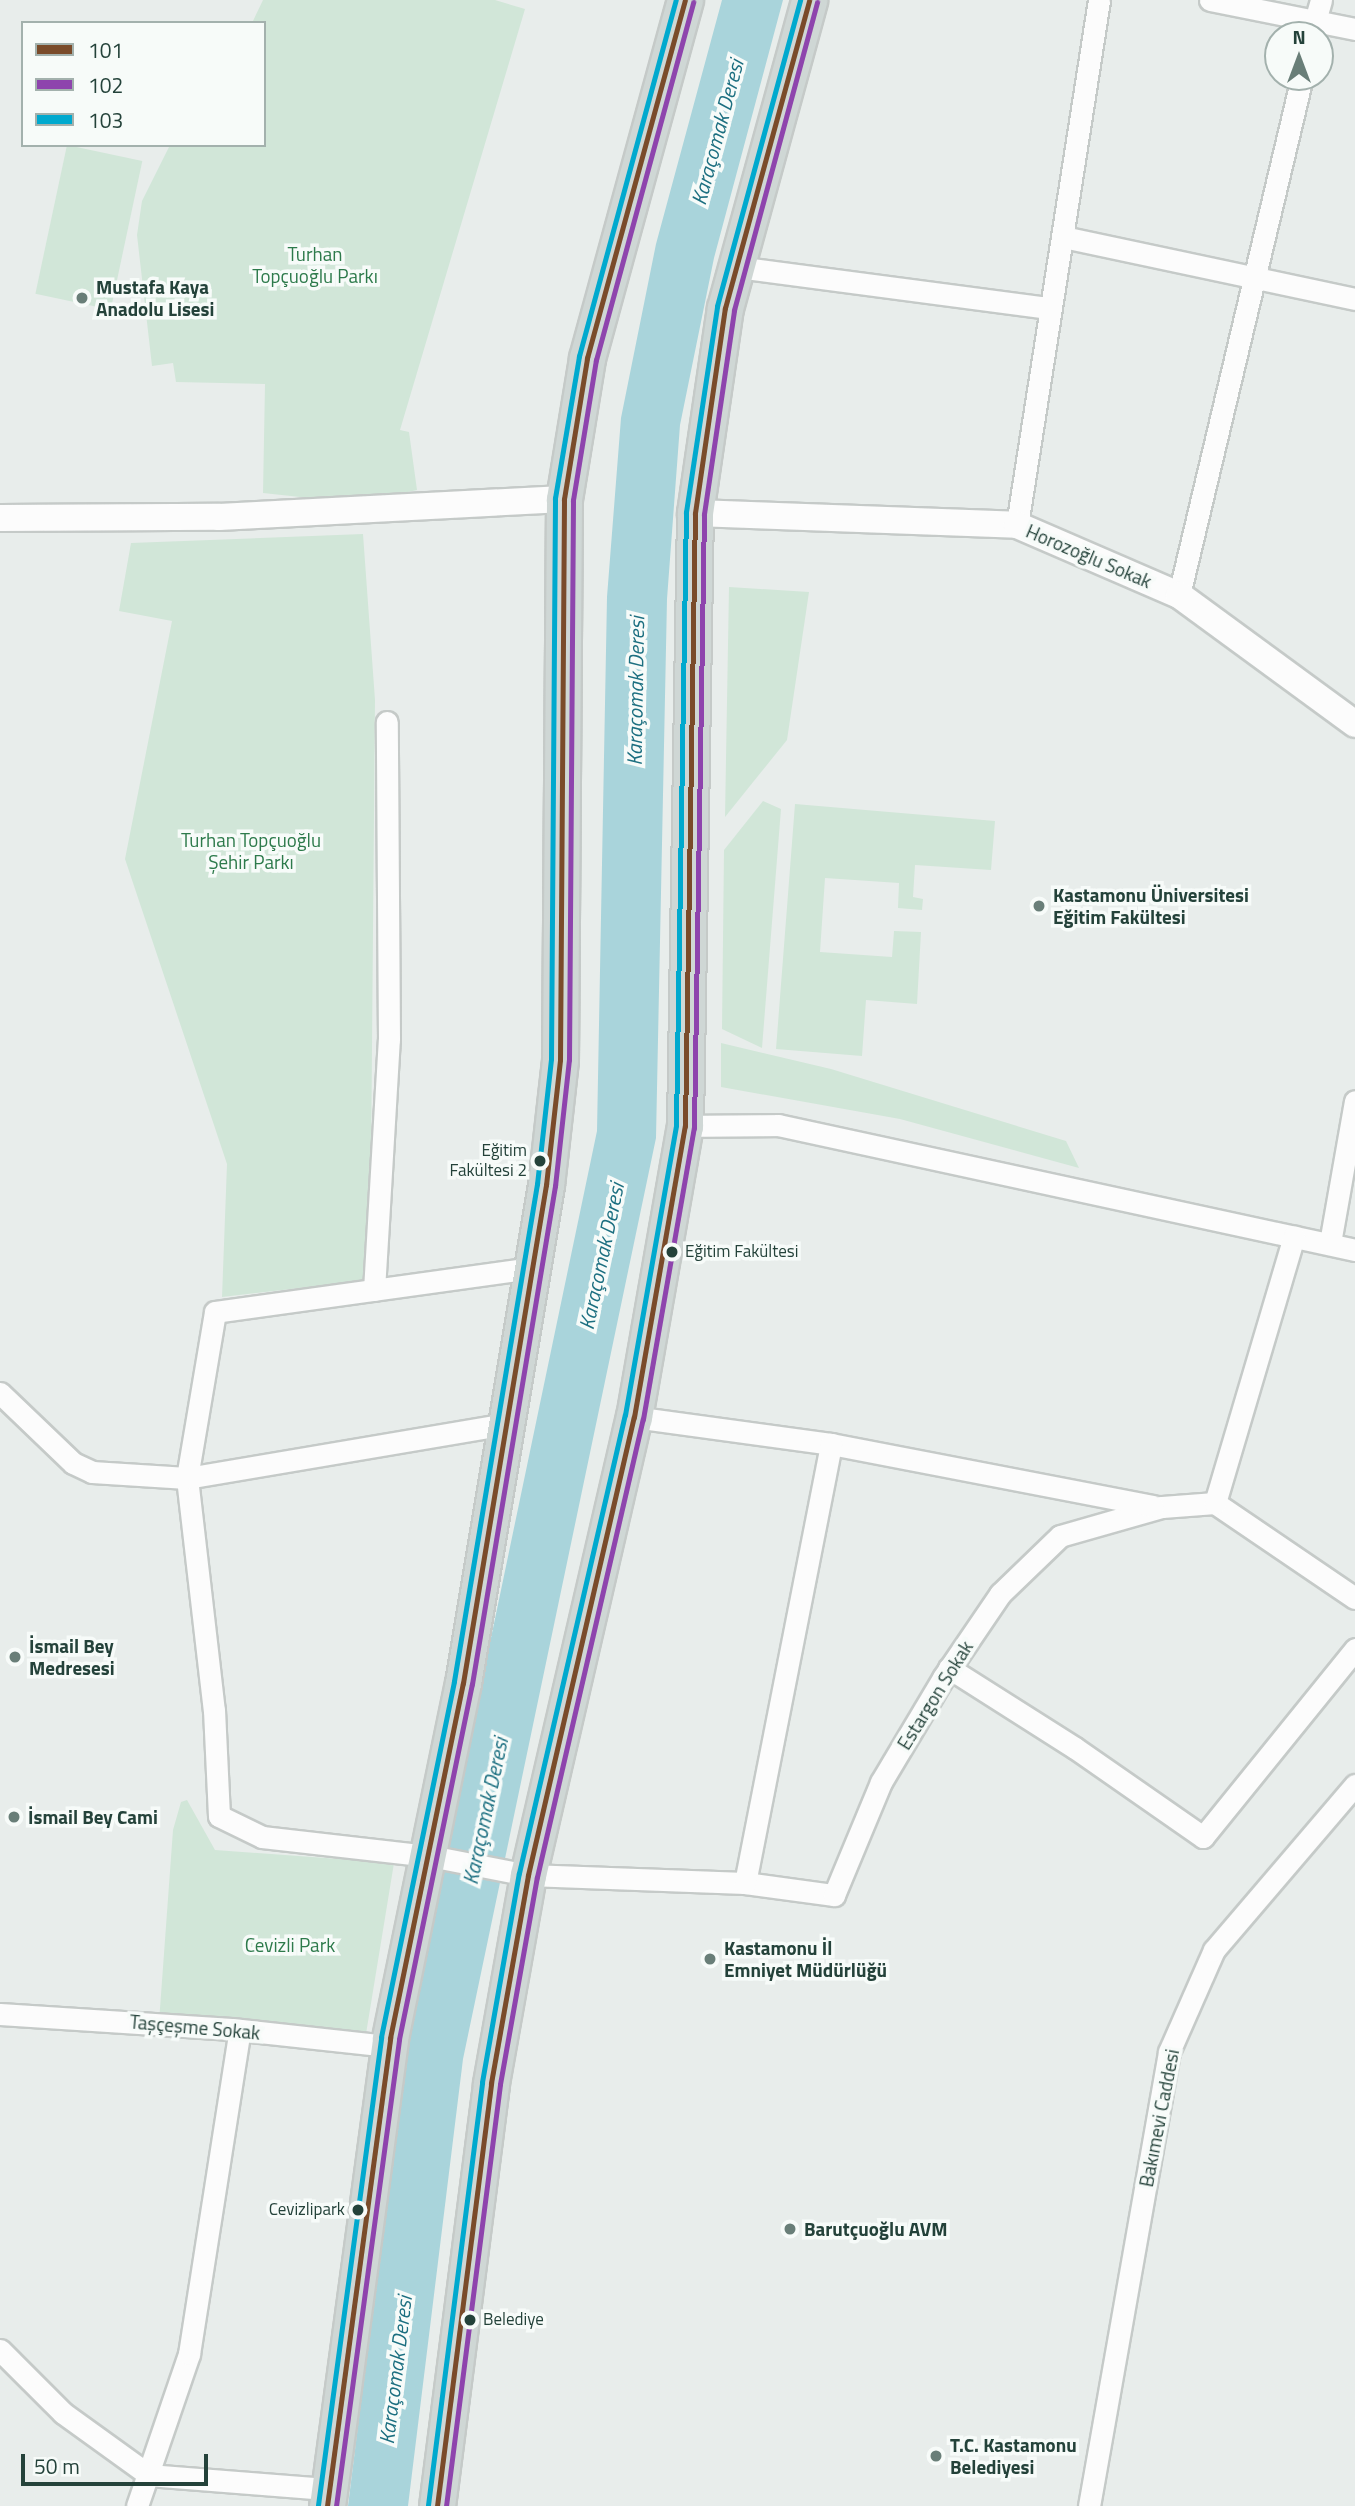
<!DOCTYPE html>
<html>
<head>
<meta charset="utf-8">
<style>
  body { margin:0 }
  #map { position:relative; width:1355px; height:2506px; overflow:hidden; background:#e8edeb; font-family:"Titillium Web",sans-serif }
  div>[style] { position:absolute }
  .green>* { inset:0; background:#d1e6d8; transform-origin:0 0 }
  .water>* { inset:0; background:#a9d4db }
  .roads { filter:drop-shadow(2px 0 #c5cac8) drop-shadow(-2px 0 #c5cac8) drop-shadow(0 2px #c5cac8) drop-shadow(0 -2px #c5cac8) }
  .minor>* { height:21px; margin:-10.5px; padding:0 10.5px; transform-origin:10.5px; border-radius:10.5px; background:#fcfcfc }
  .tertiary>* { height:26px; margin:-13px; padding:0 13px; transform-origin:13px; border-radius:13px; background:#fcfcfc }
  .primary>* { height:35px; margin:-17.5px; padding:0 17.5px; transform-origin:17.5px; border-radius:17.5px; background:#cfd7d5 }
  .bus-1>* { height:5px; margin:-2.5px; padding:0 2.5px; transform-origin:2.5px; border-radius:2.5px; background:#7a4b2a }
  .bus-2>* { height:5px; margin:-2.5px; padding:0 2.5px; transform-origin:2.5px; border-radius:2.5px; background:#8e44ad }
  .bus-3>* { height:5px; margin:-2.5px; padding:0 2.5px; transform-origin:2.5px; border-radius:2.5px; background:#00a9ce }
  .dots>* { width:19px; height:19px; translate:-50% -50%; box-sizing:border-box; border:4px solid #f7fbf9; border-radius:50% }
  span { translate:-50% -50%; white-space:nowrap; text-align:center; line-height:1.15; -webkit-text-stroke:7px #f7fbf9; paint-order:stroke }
  .bus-label { font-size:17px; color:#24423a }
  .right { translate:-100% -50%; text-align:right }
  .left { translate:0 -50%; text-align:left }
  .park-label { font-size:19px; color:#2d7a4b }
  .poi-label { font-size:19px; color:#24423a; font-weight:700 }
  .street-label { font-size:19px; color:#24423a }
  .water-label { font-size:21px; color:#1c6f80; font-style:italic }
  .legend { position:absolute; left:21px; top:21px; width:245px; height:126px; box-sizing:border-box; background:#f7fbf9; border:2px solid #a3b1ad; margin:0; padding:9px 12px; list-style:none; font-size:21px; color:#24423a }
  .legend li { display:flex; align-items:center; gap:14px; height:35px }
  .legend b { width:35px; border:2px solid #a3b1ad }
  .north { position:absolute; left:1264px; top:21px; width:70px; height:70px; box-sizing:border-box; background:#f7fbf9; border:2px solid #a3b1ad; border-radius:50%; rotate:0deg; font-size:19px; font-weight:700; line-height:28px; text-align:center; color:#24423a }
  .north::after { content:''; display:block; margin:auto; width:24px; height:32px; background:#697e78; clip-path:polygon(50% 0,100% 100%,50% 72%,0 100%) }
  .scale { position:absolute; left:21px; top:2454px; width:187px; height:32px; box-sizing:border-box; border:4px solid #24423a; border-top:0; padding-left:9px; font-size:21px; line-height:24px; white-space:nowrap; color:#24423a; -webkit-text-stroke:5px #f7fbf9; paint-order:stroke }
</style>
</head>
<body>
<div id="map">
  <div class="green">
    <i style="clip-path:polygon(263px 0,495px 0,525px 9px,400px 430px,409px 432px,417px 490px,356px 503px,263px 493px,265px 384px,176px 382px,173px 363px,152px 366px,137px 235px,142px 201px,170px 145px,264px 145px,264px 23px,252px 23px)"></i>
    <i style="left:67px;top:145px;width:77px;height:152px;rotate:12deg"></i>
    <i style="clip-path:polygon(363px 534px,375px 700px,370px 1280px,222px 1297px,227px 1164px,125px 859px,172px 621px,119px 611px,131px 543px)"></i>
    <i style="clip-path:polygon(729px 587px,809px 592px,787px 740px,725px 817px)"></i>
    <i style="clip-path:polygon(763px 801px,781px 809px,762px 1048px,722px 1029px,724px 850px)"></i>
    <i style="clip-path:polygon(795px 804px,995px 821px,991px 870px,915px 865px,913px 897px,923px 899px,922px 910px,898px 908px,899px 883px,825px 878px,820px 952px,892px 957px,894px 931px,921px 932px,917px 1004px,866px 1000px,862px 1056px,776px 1049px)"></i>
    <i style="clip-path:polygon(721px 1043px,831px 1069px,1066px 1141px,1079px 1168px,900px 1119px,721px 1087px)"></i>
    <i style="clip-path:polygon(187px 1800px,215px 1850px,394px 1863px,365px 2040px,159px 2022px,173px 1830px,181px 1802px)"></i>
  </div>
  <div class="water">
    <i style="clip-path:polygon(722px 0,783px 0,714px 258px,680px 425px,667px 599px,656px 1138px,463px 2059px,408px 2506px,348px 2506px,405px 2049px,597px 1131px,607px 597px,621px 418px,656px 244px)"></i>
  </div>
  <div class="roads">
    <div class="minor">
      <i style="left:1210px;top:0;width:148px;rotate:11.3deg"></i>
      <i style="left:1311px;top:35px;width:36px;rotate:-74deg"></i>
      <i style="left:1063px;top:237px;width:299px;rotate:12deg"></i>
      <i style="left:737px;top:267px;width:314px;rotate:7.5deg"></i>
      <i style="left:1017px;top:525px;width:531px;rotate:-81.12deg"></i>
      <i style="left:1179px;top:595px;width:532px;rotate:-76.64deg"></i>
      <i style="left:685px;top:1126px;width:93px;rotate:-0.6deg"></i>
      <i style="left:778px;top:1125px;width:590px;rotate:12.22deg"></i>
      <i style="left:1330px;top:1243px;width:144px;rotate:-80deg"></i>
      <i style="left:531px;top:1268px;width:319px;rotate:172.1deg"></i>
      <i style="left:215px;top:1312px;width:168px;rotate:99.6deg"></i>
      <i style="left:187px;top:1478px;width:234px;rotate:83.4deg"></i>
      <i style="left:214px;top:1710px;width:106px;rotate:87.3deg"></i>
      <i style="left:219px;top:1816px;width:48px;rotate:26deg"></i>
      <i style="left:262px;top:1837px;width:169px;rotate:6.5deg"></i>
      <i style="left:430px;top:1856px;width:100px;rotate:11deg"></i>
      <i style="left:528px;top:1875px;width:217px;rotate:2.1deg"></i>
      <i style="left:745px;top:1883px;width:90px;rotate:7.7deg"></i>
      <i style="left:834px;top:1895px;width:122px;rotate:-67.4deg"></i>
      <i style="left:881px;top:1782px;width:121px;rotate:-59.2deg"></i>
      <i style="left:943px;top:1678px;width:102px;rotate:-55.8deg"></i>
      <i style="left:1000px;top:1594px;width:83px;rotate:-44deg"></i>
      <i style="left:1060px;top:1536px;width:106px;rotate:-15.9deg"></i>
      <i style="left:1162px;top:1507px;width:53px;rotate:-4.3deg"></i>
      <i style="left:1215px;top:1503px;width:169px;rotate:34.2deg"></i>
      <i style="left:374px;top:1290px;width:251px;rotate:-86.6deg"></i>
      <i style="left:389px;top:1039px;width:317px;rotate:-90.4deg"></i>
      <i style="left:0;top:1393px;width:101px;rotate:43.8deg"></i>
      <i style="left:73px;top:1463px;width:21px;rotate:25deg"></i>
      <i style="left:92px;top:1472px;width:95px;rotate:3.6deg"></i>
      <i style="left:187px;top:1478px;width:325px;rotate:-9.6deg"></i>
      <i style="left:634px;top:1417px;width:199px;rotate:7.8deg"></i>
      <i style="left:831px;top:1444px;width:328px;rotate:10.9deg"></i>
      <i style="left:1215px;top:1503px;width:278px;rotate:-73.5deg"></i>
      <i style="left:949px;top:1668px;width:149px;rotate:32.4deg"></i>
      <i style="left:1075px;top:1748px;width:156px;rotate:34.8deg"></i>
      <i style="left:1203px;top:1837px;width:242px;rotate:-51deg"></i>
      <i style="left:745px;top:1883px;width:447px;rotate:-78.9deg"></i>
      <i style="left:0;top:2014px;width:232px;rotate:3.7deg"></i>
      <i style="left:232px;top:2029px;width:158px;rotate:6.2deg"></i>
      <i style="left:0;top:2350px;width:89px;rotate:45deg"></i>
      <i style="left:63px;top:2413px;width:106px;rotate:35.8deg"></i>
      <i style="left:149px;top:2475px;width:180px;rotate:4.5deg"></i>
      <i style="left:137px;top:2506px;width:161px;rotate:-71.1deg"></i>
      <i style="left:189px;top:2354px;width:328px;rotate:-81.1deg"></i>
      <i style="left:1089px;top:2506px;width:461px;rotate:-80deg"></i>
      <i style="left:1169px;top:2052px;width:111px;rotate:-66.2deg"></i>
      <i style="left:1214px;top:1950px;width:217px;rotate:-49.5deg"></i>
    </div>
    <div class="tertiary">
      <i style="left:695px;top:513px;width:322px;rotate:2.1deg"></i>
      <i style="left:1017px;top:525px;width:176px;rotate:23.4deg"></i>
      <i style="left:1179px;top:595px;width:218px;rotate:36.2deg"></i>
      <i style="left:0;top:518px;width:219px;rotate:-0.3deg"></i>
      <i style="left:219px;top:517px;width:345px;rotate:-3deg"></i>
    </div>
    <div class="primary">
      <i style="left:327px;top:2506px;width:472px;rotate:-82.3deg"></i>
      <i style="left:390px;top:2038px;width:362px;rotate:-78.4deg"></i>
      <i style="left:463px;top:1683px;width:505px;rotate:-80.54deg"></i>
      <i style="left:546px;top:1185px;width:126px;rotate:-83.6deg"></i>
      <i style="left:560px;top:1060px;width:561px;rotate:-89.59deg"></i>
      <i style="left:564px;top:499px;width:143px;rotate:-80.7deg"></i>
      <i style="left:587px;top:358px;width:371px;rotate:-74.7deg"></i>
      <i style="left:437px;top:2506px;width:426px;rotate:-82.7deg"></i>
      <i style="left:491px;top:2083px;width:211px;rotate:-79.9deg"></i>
      <i style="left:528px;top:1875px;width:470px;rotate:-77deg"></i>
      <i style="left:634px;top:1417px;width:295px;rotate:-80.1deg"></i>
      <i style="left:685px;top:1126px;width:613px;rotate:-89.07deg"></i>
      <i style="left:695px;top:513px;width:207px;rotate:-81.7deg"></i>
      <i style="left:725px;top:308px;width:319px;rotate:-74.7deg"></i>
    </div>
  </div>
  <div class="bus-1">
    <i style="left:327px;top:2506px;width:472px;rotate:-82.3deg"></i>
    <i style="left:390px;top:2038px;width:362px;rotate:-78.4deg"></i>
    <i style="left:463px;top:1683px;width:505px;rotate:-80.54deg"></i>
    <i style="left:546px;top:1185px;width:126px;rotate:-83.6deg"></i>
    <i style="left:560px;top:1060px;width:561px;rotate:-89.59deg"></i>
    <i style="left:564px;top:499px;width:143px;rotate:-80.7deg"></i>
    <i style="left:587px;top:358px;width:371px;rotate:-74.7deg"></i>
    <i style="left:437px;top:2506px;width:426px;rotate:-82.7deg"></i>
    <i style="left:491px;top:2083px;width:211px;rotate:-79.9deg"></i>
    <i style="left:528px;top:1875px;width:470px;rotate:-77deg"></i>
    <i style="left:634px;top:1417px;width:295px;rotate:-80.1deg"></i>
    <i style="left:685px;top:1126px;width:613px;rotate:-89.07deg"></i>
    <i style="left:695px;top:513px;width:207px;rotate:-81.7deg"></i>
    <i style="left:725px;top:308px;width:319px;rotate:-74.7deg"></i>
  </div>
  <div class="bus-2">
    <i style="left:336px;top:2506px;width:471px;rotate:-82.3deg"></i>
    <i style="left:399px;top:2039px;width:362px;rotate:-78.4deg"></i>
    <i style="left:472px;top:1684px;width:505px;rotate:-80.54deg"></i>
    <i style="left:555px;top:1186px;width:127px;rotate:-83.7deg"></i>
    <i style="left:569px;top:1060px;width:560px;rotate:-89.59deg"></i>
    <i style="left:573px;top:500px;width:142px;rotate:-80.7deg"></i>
    <i style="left:596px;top:360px;width:371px;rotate:-74.8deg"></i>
    <i style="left:446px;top:2506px;width:425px;rotate:-82.7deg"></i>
    <i style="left:500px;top:2084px;width:210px;rotate:-79.9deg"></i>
    <i style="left:537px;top:1877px;width:470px;rotate:-77deg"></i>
    <i style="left:643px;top:1419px;width:295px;rotate:-80.1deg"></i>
    <i style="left:694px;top:1128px;width:614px;rotate:-89.07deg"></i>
    <i style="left:704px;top:514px;width:206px;rotate:-81.6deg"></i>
    <i style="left:734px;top:310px;width:319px;rotate:-74.9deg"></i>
  </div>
  <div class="bus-3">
    <i style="left:318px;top:2505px;width:472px;rotate:-82.3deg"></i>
    <i style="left:381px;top:2037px;width:363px;rotate:-78.4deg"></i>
    <i style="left:454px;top:1681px;width:504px;rotate:-80.52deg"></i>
    <i style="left:537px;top:1184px;width:126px;rotate:-83.6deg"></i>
    <i style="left:551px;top:1059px;width:561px;rotate:-89.59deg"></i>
    <i style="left:555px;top:498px;width:144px;rotate:-80.4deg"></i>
    <i style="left:579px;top:356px;width:369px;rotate:-74.8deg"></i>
    <i style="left:428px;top:2505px;width:426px;rotate:-82.7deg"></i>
    <i style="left:482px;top:2082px;width:212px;rotate:-80deg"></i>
    <i style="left:519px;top:1873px;width:470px;rotate:-77deg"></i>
    <i style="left:625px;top:1415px;width:294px;rotate:-80deg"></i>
    <i style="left:676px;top:1125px;width:613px;rotate:-89.07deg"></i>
    <i style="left:686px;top:512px;width:208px;rotate:-81.4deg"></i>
    <i style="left:717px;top:306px;width:317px;rotate:-74.8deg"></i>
  </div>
  <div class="dots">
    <i style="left:82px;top:298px;background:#697e78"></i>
    <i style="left:1039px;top:906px;background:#697e78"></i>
    <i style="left:540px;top:1161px;background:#24423a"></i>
    <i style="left:672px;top:1252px;background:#24423a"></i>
    <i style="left:15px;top:1657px;background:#697e78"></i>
    <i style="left:14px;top:1817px;background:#697e78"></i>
    <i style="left:710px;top:1959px;background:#697e78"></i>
    <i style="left:358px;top:2210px;background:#24423a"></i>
    <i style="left:790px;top:2229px;background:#697e78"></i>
    <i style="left:470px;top:2320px;background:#24423a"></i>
    <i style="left:936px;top:2456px;background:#697e78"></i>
  </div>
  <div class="bus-label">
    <span class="right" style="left:527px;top:1161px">Eğitim<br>Fakültesi 2</span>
    <span class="left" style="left:685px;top:1252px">Eğitim Fakültesi</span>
    <span class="right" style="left:345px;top:2210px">Cevizlipark</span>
    <span class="left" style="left:483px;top:2320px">Belediye</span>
  </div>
  <div class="park-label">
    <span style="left:315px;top:265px">Turhan<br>Topçuoğlu Parkı</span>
    <span style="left:251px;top:851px">Turhan Topçuoğlu<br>Şehir Parkı</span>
    <span style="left:290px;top:1945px">Cevizli Park</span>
  </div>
  <div class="poi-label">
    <span class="left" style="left:96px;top:298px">Mustafa Kaya<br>Anadolu Lisesi</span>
    <span class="left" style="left:1053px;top:906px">Kastamonu Üniversitesi<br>Eğitim Fakültesi</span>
    <span class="left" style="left:29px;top:1657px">İsmail Bey<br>Medresesi</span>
    <span class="left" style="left:28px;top:1817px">İsmail Bey Cami</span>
    <span class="left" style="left:724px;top:1959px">Kastamonu İl<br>Emniyet Müdürlüğü</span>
    <span class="left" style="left:804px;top:2229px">Barutçuoğlu AVM</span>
    <span class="left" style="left:950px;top:2456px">T.C. Kastamonu<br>Belediyesi</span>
  </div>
  <div class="street-label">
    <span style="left:1089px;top:556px;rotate:23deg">Horozoğlu Sokak</span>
    <span style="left:935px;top:1695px;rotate:-58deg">Estargon Sokak</span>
    <span style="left:195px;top:2027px;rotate:5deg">Taşçeşme Sokak</span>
    <span style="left:1159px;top:2118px;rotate:-79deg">Bakımevi Caddesi</span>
  </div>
  <div class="water-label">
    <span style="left:717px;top:132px;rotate:-75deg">Karaçomak Deresi</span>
    <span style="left:635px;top:691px;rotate:-89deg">Karaçomak Deresi</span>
    <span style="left:601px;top:1256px;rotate:-78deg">Karaçomak Deresi</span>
    <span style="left:485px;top:1811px;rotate:-78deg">Karaçomak Deresi</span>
    <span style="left:395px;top:2370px;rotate:-83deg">Karaçomak Deresi</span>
  </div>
  <ul class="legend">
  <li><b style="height:9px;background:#7a4b2a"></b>101</li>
  <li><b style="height:9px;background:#8e44ad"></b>102</li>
  <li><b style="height:9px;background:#00a9ce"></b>103</li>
  </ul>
  <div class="north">N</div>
  <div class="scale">50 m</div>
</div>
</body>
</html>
